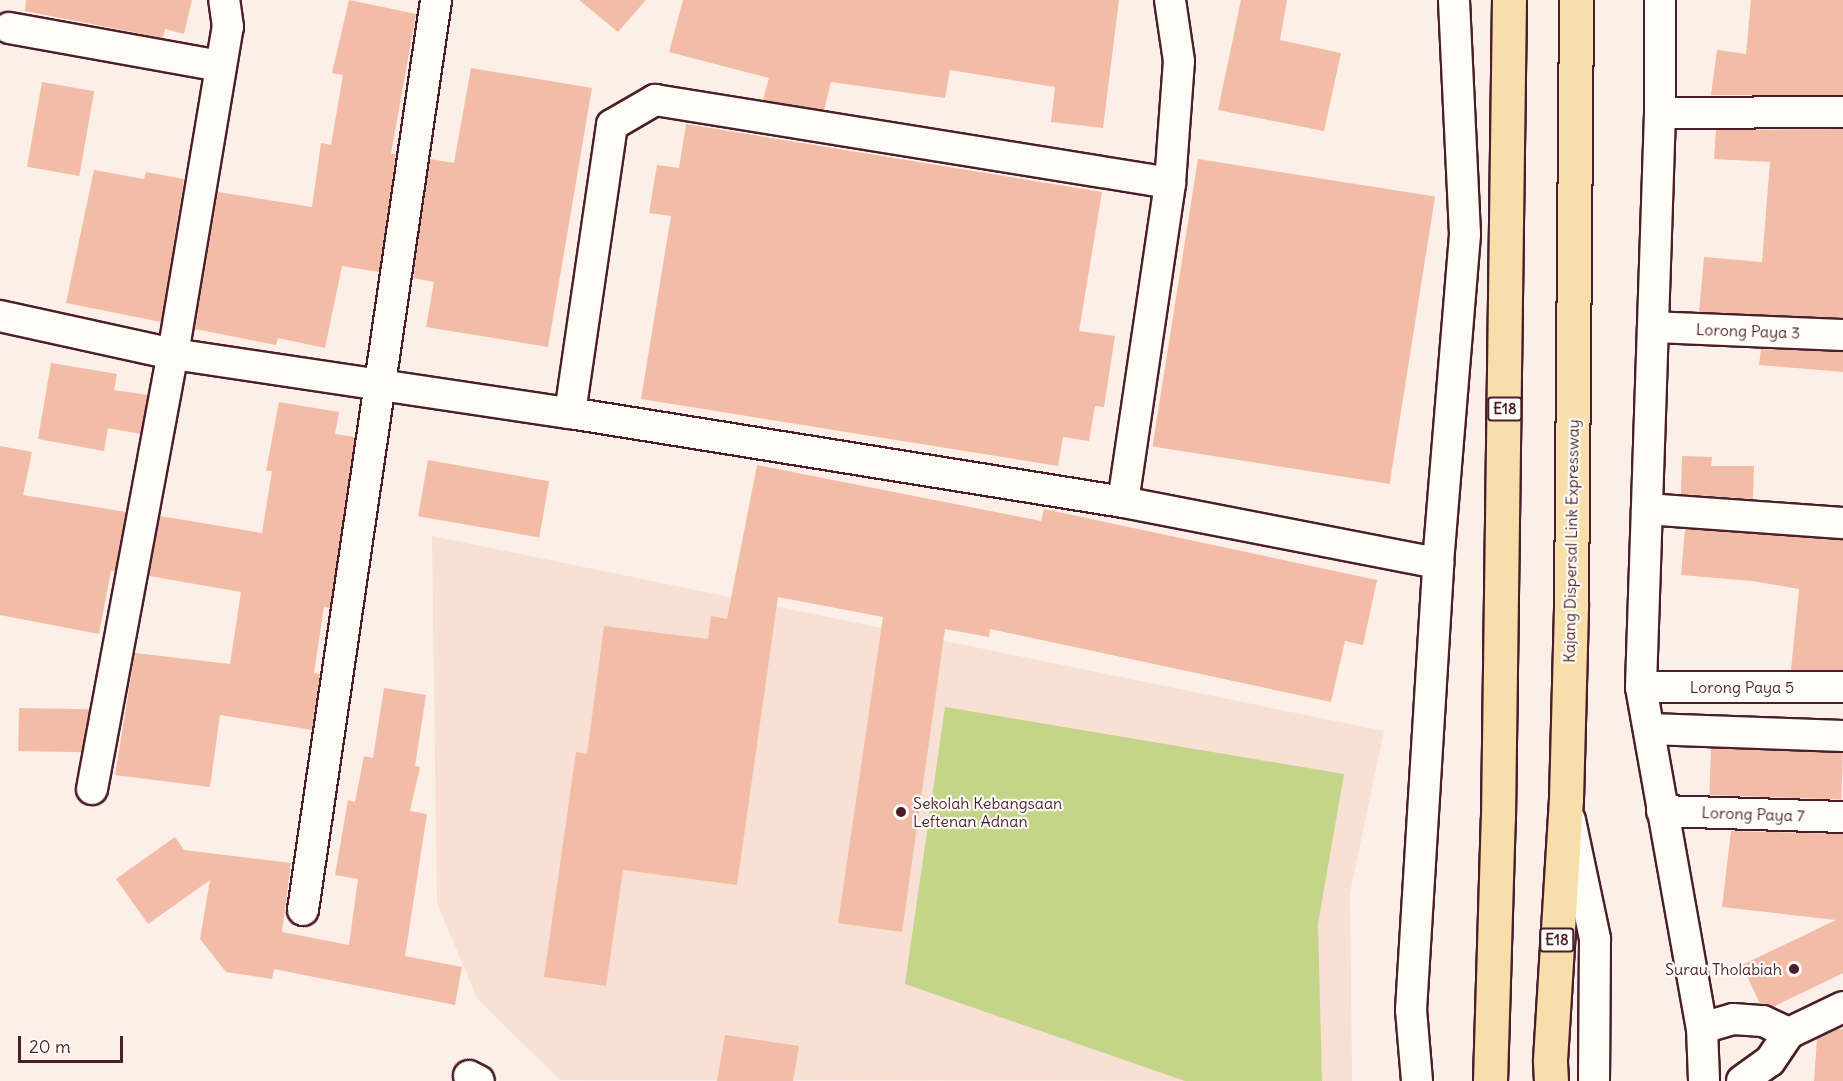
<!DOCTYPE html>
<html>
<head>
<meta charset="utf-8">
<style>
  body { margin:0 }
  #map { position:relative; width:1843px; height:1081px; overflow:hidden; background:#fbefe7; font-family:Delius,sans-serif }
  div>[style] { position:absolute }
  .built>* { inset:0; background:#f8e0d4 }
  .green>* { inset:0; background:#c4d489 }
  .building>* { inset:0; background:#f2bca6; transform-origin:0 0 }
  .roads { filter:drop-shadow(2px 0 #4a1f2b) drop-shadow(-2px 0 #4a1f2b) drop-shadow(0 2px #4a1f2b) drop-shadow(0 -2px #4a1f2b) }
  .street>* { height:30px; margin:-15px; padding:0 15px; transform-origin:15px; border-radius:15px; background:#fdfcf7 }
  .highway>* { height:33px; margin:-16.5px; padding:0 16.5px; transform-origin:16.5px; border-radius:16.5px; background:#f8deab }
  .dots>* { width:16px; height:16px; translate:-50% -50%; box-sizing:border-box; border:3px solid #fdfcf7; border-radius:50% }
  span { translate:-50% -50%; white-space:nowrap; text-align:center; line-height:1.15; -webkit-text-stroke:4.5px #fdfcf7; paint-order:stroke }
  .shield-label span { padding:2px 4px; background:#fdfcf7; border:2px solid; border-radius:4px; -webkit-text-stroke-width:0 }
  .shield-label { font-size:15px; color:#4a1f2b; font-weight:700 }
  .street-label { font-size:16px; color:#4a1f2b }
  .poi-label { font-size:16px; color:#4a1f2b }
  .left { translate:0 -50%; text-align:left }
  .right { translate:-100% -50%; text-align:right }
  .scale { position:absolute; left:18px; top:1036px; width:105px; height:27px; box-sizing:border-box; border:3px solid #4a1f2b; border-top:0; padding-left:8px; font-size:18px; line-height:21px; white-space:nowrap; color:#4a1f2b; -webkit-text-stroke:4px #fdfcf7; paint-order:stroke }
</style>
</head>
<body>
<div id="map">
  <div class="built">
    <i style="clip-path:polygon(432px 536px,1384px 731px,1350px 893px,1352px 1081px,560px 1080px,477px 998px,437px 903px)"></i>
  </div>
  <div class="green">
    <i style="clip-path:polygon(945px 707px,1344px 774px,1318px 924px,1322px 1081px,1185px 1081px,905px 984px)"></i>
  </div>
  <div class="building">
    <i style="clip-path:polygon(26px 0,192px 0,184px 34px,165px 29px,163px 38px,25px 11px)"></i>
    <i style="clip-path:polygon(349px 0,416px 14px,391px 154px,396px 154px,379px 272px,342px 266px,325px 348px,278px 338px,276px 345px,195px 329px,218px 192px,312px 207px,321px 143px,331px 145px,343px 75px,332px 73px)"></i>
    <i style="clip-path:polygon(579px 0,646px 0,618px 32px)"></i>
    <i style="clip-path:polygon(683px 0,1119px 0,1103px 128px,1051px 122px,1055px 87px,950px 70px,945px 98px,831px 82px,824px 110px,763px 100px,769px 78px,669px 52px)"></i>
    <i style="clip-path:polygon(1241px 0,1287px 0,1280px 40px,1341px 53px,1324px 131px,1218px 110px)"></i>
    <i style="clip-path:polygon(1751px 0,1843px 0,1843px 95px,1711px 95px,1717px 50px,1746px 54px)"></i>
    <i style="clip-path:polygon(471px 68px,592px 88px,548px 347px,426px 327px,434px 282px,413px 278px,430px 159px,454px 163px)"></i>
    <i style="left:42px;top:82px;width:53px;height:86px;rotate:10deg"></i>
    <i style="clip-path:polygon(686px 124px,1102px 192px,1079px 331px,1115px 336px,1104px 407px,1095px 406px,1089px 441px,1063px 437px,1058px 466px,641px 399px,671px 216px,649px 213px,657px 165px,679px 168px)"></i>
    <i style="clip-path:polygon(1843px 129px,1843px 318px,1699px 312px,1704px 257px,1762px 262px,1770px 162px,1714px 159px,1716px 130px)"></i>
    <i style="left:1198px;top:159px;width:240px;height:291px;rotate:9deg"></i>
    <i style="clip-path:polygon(94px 170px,144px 179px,146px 172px,184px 179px,161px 322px,66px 303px)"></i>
    <i style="clip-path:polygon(1761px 349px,1843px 352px,1843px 372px,1759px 365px)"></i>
    <i style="clip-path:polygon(51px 363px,117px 374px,114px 390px,148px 395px,141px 434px,108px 428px,104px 451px,38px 439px)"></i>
    <i style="clip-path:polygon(279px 402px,339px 412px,335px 434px,355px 437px,330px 608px,324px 607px,314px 673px,320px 674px,312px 730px,220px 715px,210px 787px,115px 775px,135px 653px,230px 664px,241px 592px,149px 576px,160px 516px,262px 533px,272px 471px,266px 471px)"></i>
    <i style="clip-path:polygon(0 446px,32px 452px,23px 495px,126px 512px,115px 571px,111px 571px,99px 634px,0 615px)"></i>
    <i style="clip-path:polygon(1682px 456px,1712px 457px,1711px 466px,1754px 466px,1753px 499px,1681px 494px)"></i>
    <i style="left:428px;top:460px;width:123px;height:57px;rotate:10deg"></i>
    <i style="clip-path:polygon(757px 465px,1041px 521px,1044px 509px,1377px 580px,1363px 645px,1345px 641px,1331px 702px,990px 629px,989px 637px,945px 629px,902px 932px,838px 923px,883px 617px,778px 597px,737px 885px,623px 870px,606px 986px,544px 977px,576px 752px,587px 754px,604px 626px,708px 639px,711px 616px,727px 619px)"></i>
    <i style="clip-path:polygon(1685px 529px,1843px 540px,1843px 670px,1791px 670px,1799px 589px,1752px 581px,1681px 575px)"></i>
    <i style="clip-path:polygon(384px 688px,426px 695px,415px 766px,420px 767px,410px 811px,427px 814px,405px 956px,462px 967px,455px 1005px,274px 969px,272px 979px,226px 972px,200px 939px,210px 880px,148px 924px,116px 879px,175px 837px,184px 850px,291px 863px,282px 932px,349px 945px,358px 879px,335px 875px,348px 800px,355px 802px,364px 756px,373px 758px)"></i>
    <i style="left:19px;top:708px;width:70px;height:43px;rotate:1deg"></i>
    <i style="left:1711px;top:748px;width:132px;height:47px;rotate:2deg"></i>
    <i style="clip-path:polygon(1731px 831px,1843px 834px,1843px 973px,1773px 1007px,1760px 1004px,1742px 965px,1836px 920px,1722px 907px)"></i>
    <i style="clip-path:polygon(1838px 1029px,1843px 1029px,1843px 1081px,1814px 1081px,1817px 1039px)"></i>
    <i style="clip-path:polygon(725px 1035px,799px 1046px,793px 1081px,717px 1081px)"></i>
  </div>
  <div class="roads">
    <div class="street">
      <i style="left:1660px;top:0;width:113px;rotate:90deg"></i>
      <i style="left:1660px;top:113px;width:574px;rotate:91.9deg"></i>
      <i style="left:1641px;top:687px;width:346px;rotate:79.9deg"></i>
      <i style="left:1702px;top:1028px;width:53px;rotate:87.8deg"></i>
      <i style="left:9px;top:28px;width:215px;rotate:10.2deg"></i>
      <i style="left:1660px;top:113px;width:183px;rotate:-0.3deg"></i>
      <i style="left:0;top:316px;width:177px;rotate:12.4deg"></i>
      <i style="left:173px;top:354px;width:401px;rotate:8.5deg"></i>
      <i style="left:570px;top:413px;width:560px;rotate:9.14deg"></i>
      <i style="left:1123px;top:502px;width:321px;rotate:11deg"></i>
      <i style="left:1653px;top:327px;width:190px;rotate:2.4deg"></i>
      <i style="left:570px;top:413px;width:291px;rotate:-81.7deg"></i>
      <i style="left:612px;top:125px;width:50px;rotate:-30.2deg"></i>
      <i style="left:655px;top:100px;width:522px;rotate:9.16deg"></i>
      <i style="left:1123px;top:502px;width:322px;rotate:-81.6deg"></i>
      <i style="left:1170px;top:183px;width:122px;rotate:-85.8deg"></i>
      <i style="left:1179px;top:61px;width:62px;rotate:-98.4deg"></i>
      <i style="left:1647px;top:509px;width:196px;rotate:4.1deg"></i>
      <i style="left:1641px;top:687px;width:202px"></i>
      <i style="left:1650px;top:729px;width:193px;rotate:2.1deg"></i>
      <i style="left:92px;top:789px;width:442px;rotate:-79.5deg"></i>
      <i style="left:173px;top:354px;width:332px;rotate:-80.5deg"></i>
      <i style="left:228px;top:27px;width:27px;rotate:-98deg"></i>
      <i style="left:1662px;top:811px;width:181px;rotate:1.9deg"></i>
      <i style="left:1570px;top:820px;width:122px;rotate:78.1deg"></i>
      <i style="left:1595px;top:939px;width:142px;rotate:90.4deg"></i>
      <i style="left:303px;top:910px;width:920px;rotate:-81.68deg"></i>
      <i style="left:1702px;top:1028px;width:32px;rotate:-16deg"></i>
      <i style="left:1733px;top:1019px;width:30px;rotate:4deg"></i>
      <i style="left:1763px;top:1021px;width:29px;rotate:25deg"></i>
      <i style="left:1789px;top:1033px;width:60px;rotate:-25.7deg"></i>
      <i style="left:469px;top:1076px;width:11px;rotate:27deg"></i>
      <i style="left:1417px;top:1081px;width:71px;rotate:-94.8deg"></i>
      <i style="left:1411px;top:1010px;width:448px;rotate:-86.5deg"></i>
      <i style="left:1438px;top:563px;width:330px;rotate:-85.3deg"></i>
      <i style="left:1465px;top:234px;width:234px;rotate:-92.7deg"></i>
      <i style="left:1742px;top:1081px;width:34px;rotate:-36deg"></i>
      <i style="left:1770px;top:1061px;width:34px;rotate:-56deg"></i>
    </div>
    <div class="highway">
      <i style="left:1490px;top:1081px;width:263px;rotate:-88.3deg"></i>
      <i style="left:1498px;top:818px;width:818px;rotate:-89.23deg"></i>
      <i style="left:1551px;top:1081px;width:21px;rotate:-93deg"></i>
      <i style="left:1550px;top:1060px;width:261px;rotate:-86.5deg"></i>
      <i style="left:1566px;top:799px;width:196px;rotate:-88.5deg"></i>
      <i style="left:1571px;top:603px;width:603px;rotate:-89.52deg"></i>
    </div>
  </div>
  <div class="dots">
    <i style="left:901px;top:812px;background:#4a1f2b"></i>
    <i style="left:1794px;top:969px;background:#4a1f2b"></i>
  </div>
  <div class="shield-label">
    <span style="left:1505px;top:409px">E18</span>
    <span style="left:1557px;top:940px">E18</span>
  </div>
  <div class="street-label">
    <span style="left:1748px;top:331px;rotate:2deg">Lorong Paya 3</span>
    <span style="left:1571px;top:541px;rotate:-89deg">Kajang Dispersal Link Expressway</span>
    <span style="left:1742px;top:687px">Lorong Paya 5</span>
    <span style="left:1753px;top:814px;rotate:2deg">Lorong Paya 7</span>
  </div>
  <div class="poi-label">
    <span class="left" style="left:913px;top:812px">Sekolah Kebangsaan<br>Leftenan Adnan</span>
    <span class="right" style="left:1782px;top:969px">Surau Tholabiah</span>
  </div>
  <div class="scale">20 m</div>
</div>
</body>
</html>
